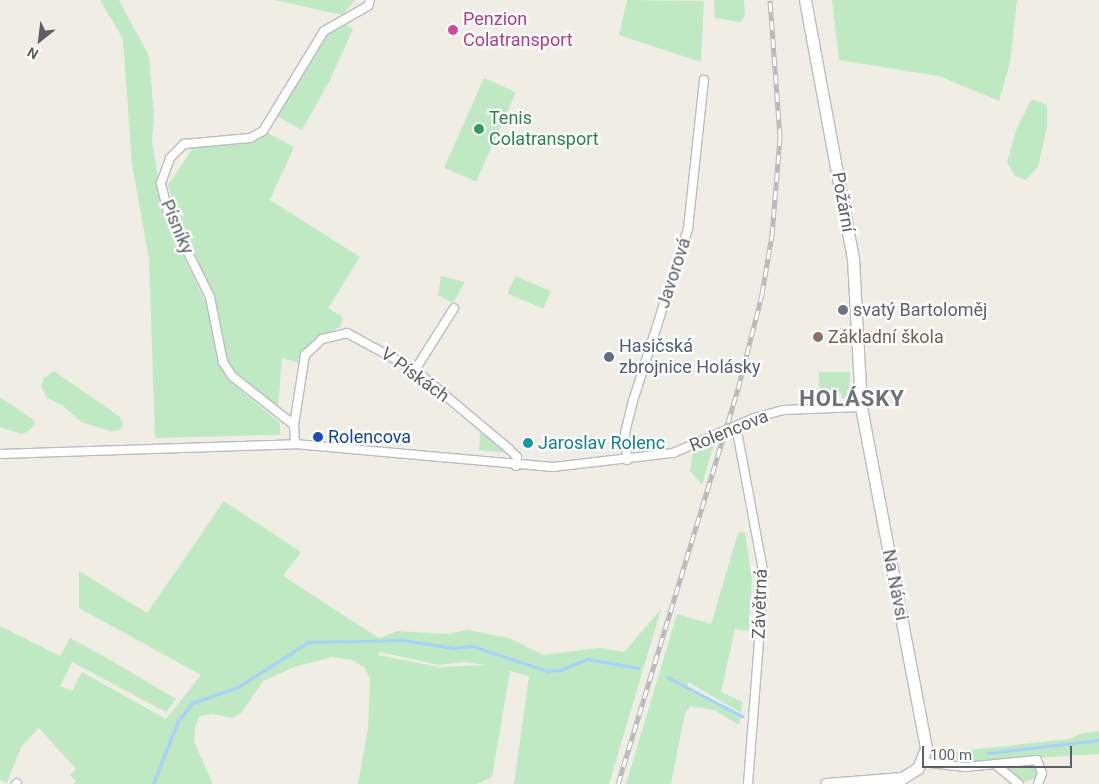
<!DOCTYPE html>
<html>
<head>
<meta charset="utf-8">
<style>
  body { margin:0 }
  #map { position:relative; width:1099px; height:784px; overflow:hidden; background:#f0eee4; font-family:Roboto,sans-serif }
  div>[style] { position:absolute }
  .green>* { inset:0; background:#bfe9c2; transform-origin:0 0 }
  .stream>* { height:3px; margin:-1.5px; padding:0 1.5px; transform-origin:1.5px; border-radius:1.5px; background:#a5d0ff }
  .roads { filter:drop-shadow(1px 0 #b9bcc1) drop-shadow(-1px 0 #b9bcc1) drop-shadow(0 1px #b9bcc1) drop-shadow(0 -1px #b9bcc1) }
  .street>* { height:8px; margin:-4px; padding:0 4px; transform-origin:4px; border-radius:4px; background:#fff }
  .secondary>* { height:11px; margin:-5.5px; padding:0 5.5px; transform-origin:5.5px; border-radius:5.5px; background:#fff }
  .rail>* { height:5px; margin-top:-2.5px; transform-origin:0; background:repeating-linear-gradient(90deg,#fff 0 9px,#b7b8b9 0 18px); box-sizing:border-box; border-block:1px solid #b7b8b9 }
  .dots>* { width:14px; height:14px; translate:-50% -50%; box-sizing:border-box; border:2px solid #fff; border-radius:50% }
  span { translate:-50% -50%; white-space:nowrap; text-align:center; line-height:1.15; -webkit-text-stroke:4.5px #fff; paint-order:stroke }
  .hotel-label { font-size:18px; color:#b23c85 }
  .left { translate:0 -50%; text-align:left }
  .leisure-label { font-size:18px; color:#27864d }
  .street-label { font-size:18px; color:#5c5f66 }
  .worship-label { font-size:18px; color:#5b616d }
  .education-label { font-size:18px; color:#785e54 }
  .service-label { font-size:18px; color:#4e5e75 }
  .transit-label { font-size:18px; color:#164399 }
  .culture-label { font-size:18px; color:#0d838f }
  .district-label { font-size:22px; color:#6d7178; font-weight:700; letter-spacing:1px }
  .north { position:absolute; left:15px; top:15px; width:50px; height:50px; -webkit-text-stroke:4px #fff; paint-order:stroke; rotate:209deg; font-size:14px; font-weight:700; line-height:20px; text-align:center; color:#5c5f66 }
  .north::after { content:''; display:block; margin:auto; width:18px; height:22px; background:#5c5f66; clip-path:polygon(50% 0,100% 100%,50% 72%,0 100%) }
  .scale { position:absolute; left:922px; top:746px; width:150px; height:22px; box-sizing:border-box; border:2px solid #5c5f66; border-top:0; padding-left:6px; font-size:15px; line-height:18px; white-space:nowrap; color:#5c5f66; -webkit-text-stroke:4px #fff; paint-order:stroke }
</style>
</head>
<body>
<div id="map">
  <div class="green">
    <i style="clip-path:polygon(100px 0,119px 0,149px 56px,154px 116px,152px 141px,164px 215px,206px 303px,216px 342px,217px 362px,228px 380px,280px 423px,280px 435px,155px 438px,149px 259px,132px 164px,123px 39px)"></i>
    <i style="clip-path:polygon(275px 0,355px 0,342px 15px)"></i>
    <i style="clip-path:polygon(627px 0,704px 1px,701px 62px,619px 35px)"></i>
    <i style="clip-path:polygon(714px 0,744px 0,745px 15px,741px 22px,715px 18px)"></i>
    <i style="clip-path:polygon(832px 0,1017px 0,1010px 63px,999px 101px,939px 76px,839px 60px)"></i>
    <i style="clip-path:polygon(343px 22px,353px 29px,330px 80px,302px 130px,277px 116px,317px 47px,330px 30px)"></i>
    <i style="left:484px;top:78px;width:35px;height:98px;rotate:24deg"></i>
    <i style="clip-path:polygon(1032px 99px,1047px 105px,1047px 127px,1038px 167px,1026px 180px,1015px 176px,1007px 163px,1016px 130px)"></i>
    <i style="clip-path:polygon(268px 133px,294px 147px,270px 200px,360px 257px,328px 308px,343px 317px,340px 327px,312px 340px,299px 363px,282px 358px,278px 409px,236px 374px,228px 362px,214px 294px,178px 222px,168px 185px,193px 148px,250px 143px)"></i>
    <i style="clip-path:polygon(441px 276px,465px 282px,453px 303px,438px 295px)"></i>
    <i style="left:515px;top:276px;width:39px;height:19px;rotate:23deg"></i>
    <i style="clip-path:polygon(54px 371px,120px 417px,123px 424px,120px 430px,110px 431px,81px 422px,62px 405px,47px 398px,41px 386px,44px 378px)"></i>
    <i style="clip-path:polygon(819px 372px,850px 372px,849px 396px,842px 399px,841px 393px,819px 393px)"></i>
    <i style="clip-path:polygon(0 397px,34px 420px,35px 424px,27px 432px,21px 434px,0 427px)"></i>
    <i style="clip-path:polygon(480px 432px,506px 451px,507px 453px,479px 450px)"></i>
    <i style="clip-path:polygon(710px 444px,714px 444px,702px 485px,690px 471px,693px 453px)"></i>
    <i style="clip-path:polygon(evenodd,224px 501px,301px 552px,283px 576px,379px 638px,398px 631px,447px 634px,467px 630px,509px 638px,543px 655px,598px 648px,624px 652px,661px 609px,609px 784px,514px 784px,529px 676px,510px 671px,492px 777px,477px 784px,358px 784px,368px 728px,370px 679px,365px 668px,352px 660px,332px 657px,294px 667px,263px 681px,241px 713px,232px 718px,213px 714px,200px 716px,195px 727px,194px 742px,213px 784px,73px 784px,76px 781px,70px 775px,76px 769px,39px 728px,21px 747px,7px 783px,0 780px,0 626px,60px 656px,70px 638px,107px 658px,176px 699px,166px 712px,72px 662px,60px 686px,72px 691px,82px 672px,166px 719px,201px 675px,79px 608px,79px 571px,147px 613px,224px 501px,379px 652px,439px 665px,463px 662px,486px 665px,439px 667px,378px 655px,379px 652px)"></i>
    <i style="clip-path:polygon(745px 532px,752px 580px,749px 631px,735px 629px,721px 692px,743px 702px,741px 713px,688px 682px,688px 690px,741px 716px,739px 725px,716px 711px,691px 706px,685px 713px,671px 784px,626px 784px,677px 614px,711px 624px,738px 533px)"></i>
    <i style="clip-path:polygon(1099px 731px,1099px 754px,960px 763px,950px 752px,1070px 739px,1079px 734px)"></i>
    <i style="clip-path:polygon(934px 752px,947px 752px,956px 763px,935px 761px)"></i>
    <i style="clip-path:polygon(1032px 766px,1037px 772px,1037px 777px,1025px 782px,1006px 768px)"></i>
  </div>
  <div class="stream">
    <i style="left:667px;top:677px;width:85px;rotate:27.5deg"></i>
    <i style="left:988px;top:753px;width:112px;rotate:-6.7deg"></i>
    <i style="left:153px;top:784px;width:68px;rotate:-68.4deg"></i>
    <i style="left:178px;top:721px;width:23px;rotate:-52deg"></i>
    <i style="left:192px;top:703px;width:49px;rotate:-19.2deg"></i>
    <i style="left:238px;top:687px;width:83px;rotate:-32.7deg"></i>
    <i style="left:308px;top:642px;width:95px;rotate:-1.2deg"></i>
    <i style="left:403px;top:640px;width:51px;rotate:9.1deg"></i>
    <i style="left:453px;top:648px;width:19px;rotate:-6deg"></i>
    <i style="left:472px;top:646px;width:79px;rotate:18.4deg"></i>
    <i style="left:547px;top:671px;width:13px;rotate:-4deg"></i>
    <i style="left:560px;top:670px;width:29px;rotate:-22deg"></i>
    <i style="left:587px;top:659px;width:52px;rotate:10deg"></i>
  </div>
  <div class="roads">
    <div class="street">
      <i style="left:415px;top:370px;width:73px;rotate:-57.8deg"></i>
      <i style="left:294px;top:425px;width:71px;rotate:-81.1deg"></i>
      <i style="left:305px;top:355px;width:23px;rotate:-43deg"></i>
      <i style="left:322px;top:339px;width:26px;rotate:-13deg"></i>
      <i style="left:347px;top:333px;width:77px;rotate:28.6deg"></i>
      <i style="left:415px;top:370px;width:123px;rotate:40deg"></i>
      <i style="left:509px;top:449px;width:11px;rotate:45deg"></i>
      <i style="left:517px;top:457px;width:9px;rotate:96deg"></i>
      <i style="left:736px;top:426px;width:153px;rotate:79.4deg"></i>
      <i style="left:764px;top:576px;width:209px;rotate:94.4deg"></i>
      <i style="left:295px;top:444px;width:19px;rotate:-93deg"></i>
      <i style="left:294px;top:425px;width:79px;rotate:-141.7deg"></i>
      <i style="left:232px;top:376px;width:17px;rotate:-123deg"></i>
      <i style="left:223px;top:362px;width:66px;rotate:-101.3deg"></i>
      <i style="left:210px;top:297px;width:95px;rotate:-116.3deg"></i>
      <i style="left:168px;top:212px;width:30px;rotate:-104deg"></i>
      <i style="left:161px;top:183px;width:27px;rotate:-70deg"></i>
      <i style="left:170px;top:158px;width:20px;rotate:-45deg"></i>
      <i style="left:184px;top:144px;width:66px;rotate:-5.2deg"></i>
      <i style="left:250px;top:138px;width:15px;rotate:-28deg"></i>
      <i style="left:263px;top:131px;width:117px;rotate:-58.6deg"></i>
      <i style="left:324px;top:31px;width:51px;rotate:-29.6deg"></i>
      <i style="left:368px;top:6px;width:6px;rotate:-72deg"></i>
      <i style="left:0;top:454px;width:295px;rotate:-1.9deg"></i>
      <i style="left:295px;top:444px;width:259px;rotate:5.1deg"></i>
      <i style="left:553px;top:467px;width:121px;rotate:-6.7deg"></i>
      <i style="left:673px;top:453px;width:88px;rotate:-23.4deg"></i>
      <i style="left:754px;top:418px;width:30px;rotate:-15deg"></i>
      <i style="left:783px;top:410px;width:78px;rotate:-2.2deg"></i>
      <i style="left:627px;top:460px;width:27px;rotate:-94deg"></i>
      <i style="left:625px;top:433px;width:33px;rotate:-76deg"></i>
      <i style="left:633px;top:401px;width:181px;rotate:-72.3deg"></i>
      <i style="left:688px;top:229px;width:150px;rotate:-83.9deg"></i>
      <i style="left:922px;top:762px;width:43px;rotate:6.6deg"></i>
      <i style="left:965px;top:767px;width:72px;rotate:-5.6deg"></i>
      <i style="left:1037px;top:760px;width:14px;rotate:69deg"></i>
      <i style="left:1042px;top:773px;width:12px;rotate:110deg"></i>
      <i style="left:995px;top:764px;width:31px;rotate:40deg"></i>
      <i style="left:16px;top:784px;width:1px;rotate:-45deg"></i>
    </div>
    <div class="secondary">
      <i style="left:805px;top:0;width:263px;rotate:79.5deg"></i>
      <i style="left:853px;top:259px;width:148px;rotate:86.9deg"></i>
      <i style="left:861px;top:407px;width:348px;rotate:79.2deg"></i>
      <i style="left:926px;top:749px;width:21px;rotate:113deg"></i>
      <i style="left:918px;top:768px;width:19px;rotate:148deg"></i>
      <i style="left:902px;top:778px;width:76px;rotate:175.5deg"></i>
    </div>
  </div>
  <div class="rail">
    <i style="left:618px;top:784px;width:413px;rotate:-73.1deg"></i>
    <i style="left:738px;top:389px;width:98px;rotate:-75.8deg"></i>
    <i style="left:762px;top:294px;width:60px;rotate:-80.4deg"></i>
    <i style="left:772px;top:235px;width:98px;rotate:-85.3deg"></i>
    <i style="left:780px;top:137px;width:137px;rotate:-94.2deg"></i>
  </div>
  <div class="dots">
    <i style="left:453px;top:30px;background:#d1479c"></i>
    <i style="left:479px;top:129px;background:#2e9e5b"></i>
    <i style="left:843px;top:310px;background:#6b7280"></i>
    <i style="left:818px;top:337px;background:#8d6e63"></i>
    <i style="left:609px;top:357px;background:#5c6f8a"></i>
    <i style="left:318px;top:437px;background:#1a4fb4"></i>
    <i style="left:528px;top:443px;background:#0f9aa8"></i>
  </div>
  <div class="hotel-label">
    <span class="left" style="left:463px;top:30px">Penzion<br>Colatransport</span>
  </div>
  <div class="leisure-label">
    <span class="left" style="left:489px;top:129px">Tenis<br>Colatransport</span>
  </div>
  <div class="street-label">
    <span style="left:843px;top:202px;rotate:80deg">Požární</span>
    <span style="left:177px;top:227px;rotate:67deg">Písníky</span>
    <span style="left:674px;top:273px;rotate:-72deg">Javorová</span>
    <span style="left:415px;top:375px;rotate:36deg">V Pískách</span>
    <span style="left:729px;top:431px;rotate:-22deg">Rolencova</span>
    <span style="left:895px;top:585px;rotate:79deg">Na Návsi</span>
    <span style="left:760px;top:604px;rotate:-88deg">Závětrná</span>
  </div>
  <div class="worship-label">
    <span class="left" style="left:853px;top:310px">svatý Bartoloměj</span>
  </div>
  <div class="education-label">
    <span class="left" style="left:828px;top:337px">Základní škola</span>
  </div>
  <div class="service-label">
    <span class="left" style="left:619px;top:357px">Hasičská<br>zbrojnice Holásky</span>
  </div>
  <div class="transit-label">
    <span class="left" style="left:328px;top:437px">Rolencova</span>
  </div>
  <div class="culture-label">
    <span class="left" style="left:538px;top:443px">Jaroslav Rolenc</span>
  </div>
  <div class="district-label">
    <span style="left:852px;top:399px">HOLÁSKY</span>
  </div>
  <div class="north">N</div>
  <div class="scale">100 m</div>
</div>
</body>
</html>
